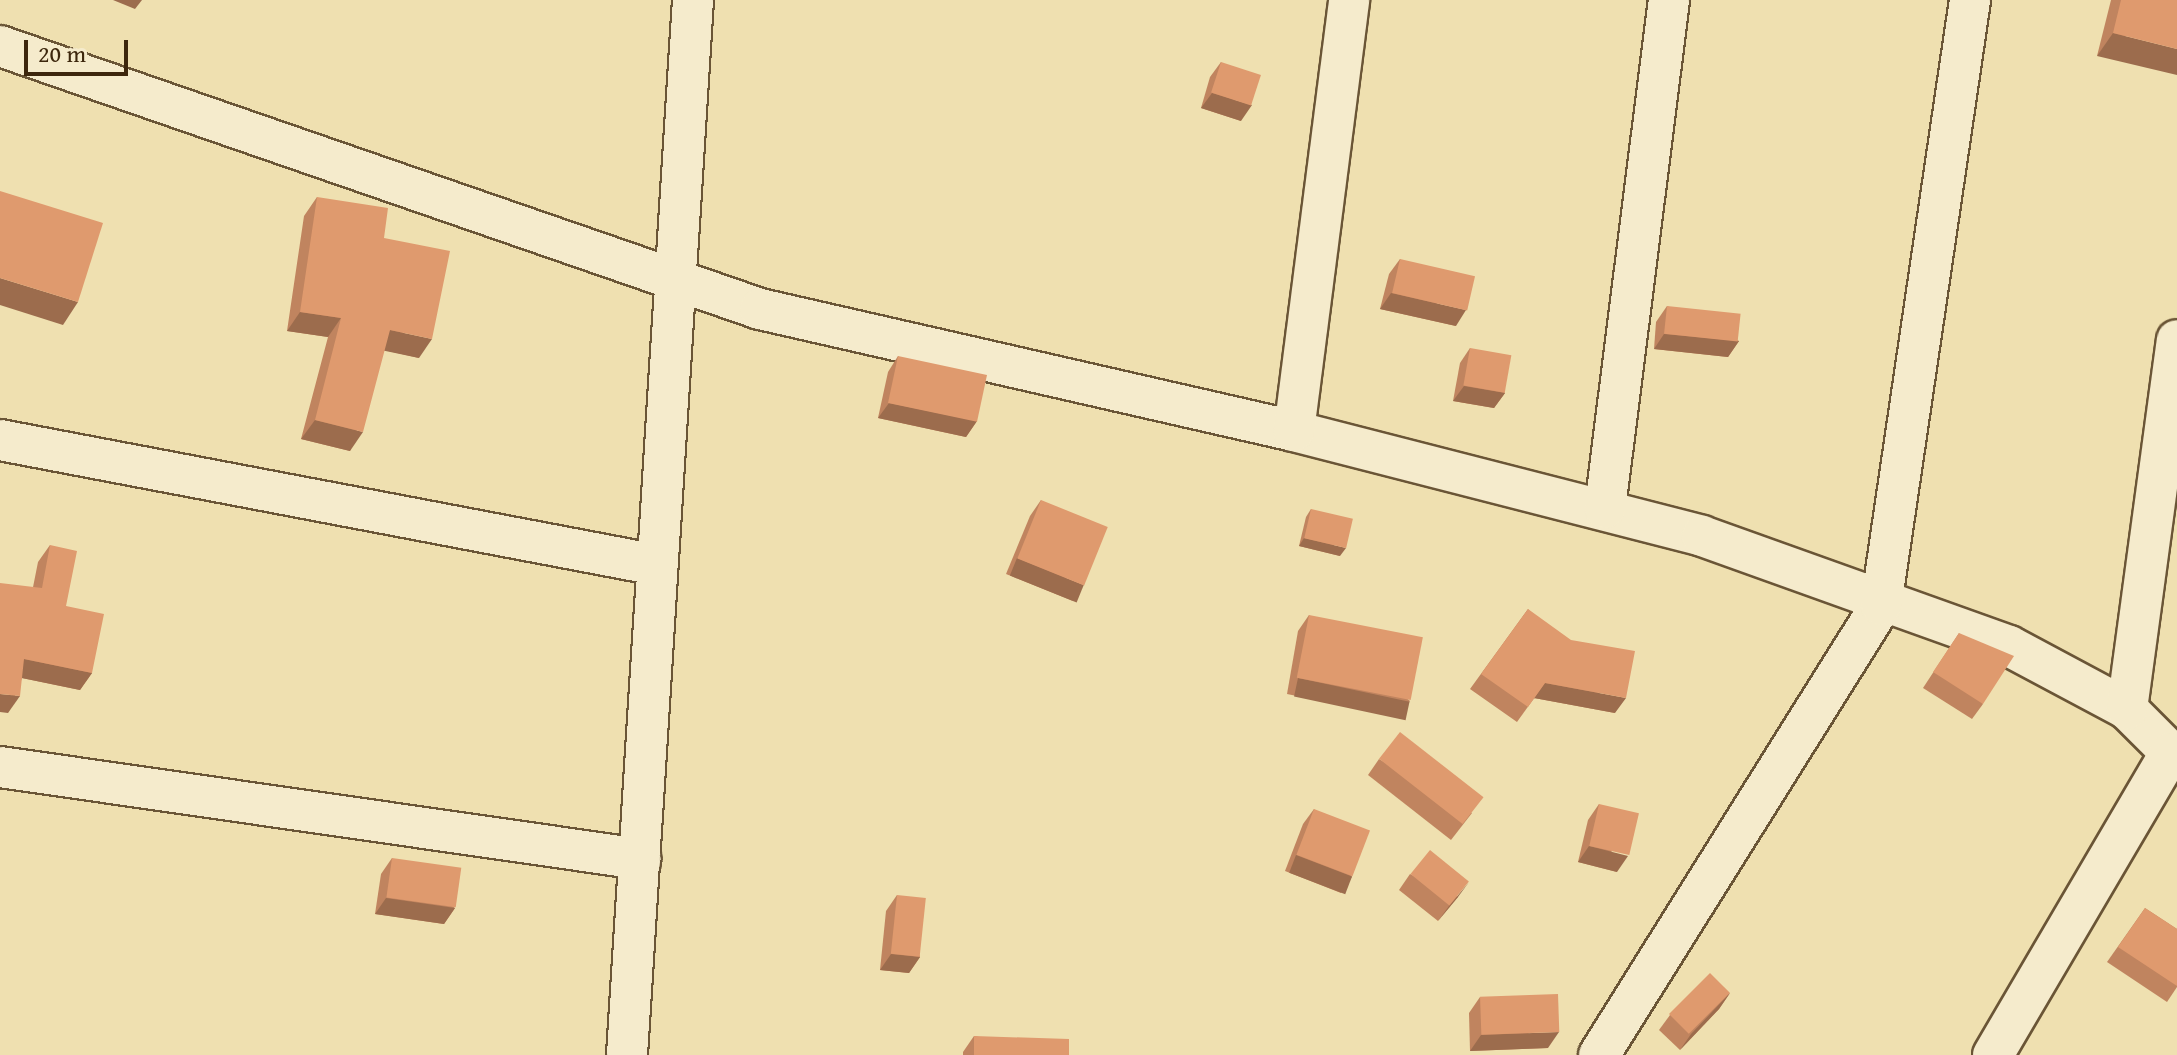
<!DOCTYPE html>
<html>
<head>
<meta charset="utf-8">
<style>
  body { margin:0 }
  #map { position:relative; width:2177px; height:1055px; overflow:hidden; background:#efe0b0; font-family:"Gentium Book Plus",serif }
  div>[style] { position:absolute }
  .roads { filter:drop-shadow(2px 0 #6a5536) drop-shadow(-2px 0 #6a5536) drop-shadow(0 2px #6a5536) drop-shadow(0 -2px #6a5536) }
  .minor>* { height:40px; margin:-20px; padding:0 20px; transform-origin:20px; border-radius:20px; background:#f5ebcc }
  .wall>* { inset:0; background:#c0845f }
  .shaded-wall>* { inset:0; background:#9c6c4d; transform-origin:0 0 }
  .building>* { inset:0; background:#df9a6e; transform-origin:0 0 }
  span { translate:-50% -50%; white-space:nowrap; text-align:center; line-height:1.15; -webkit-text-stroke:6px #f5ebcc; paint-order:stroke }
  .scale { position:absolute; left:24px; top:40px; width:104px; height:36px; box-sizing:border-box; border:4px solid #3d270d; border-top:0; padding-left:10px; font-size:24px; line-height:28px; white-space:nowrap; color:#3d270d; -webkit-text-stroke:6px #f5ebcc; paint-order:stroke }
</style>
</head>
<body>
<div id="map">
  <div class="roads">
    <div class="minor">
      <i style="left:0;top:46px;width:804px;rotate:19.09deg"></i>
      <i style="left:760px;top:309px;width:548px;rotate:12.87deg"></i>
      <i style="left:1294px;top:431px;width:421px;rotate:14.4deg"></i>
      <i style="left:1702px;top:536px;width:326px;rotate:19.7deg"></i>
      <i style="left:2009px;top:646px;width:134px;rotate:28.1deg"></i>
      <i style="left:2127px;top:709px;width:71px;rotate:45deg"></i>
      <i style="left:1294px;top:431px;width:434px;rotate:-82.7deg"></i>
      <i style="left:0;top:440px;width:669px;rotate:10.77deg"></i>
      <i style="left:1605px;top:508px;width:512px;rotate:-82.82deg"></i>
      <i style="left:2127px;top:709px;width:372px;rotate:-82.3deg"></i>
      <i style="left:0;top:767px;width:647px;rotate:8.18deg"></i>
      <i style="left:627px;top:1055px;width:1057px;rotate:-86.42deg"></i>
      <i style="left:1599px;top:1055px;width:531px;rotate:-57.93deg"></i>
      <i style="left:1881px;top:605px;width:612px;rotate:-81.63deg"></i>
      <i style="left:1993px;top:1055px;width:350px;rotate:-59.6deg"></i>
      <i style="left:2170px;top:753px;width:7px;rotate:16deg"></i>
    </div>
  </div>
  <div class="wall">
    <i style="clip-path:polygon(2111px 0,2177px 0,2097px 56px)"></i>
    <i style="clip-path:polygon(1221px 62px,1241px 121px,1201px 108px,1210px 77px)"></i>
    <i style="clip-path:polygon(317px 197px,419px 358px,384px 350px,350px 451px,301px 439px,328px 337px,287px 331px,304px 216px)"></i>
    <i style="clip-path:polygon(1400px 259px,1456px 326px,1380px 309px,1389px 274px)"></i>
    <i style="clip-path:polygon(1667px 306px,1739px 341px,1728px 357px,1654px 349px,1656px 322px)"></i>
    <i style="clip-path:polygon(1470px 348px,1505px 393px,1494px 408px,1453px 401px,1460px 363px)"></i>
    <i style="clip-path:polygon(898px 356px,977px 421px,966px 437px,878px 418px,888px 372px)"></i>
    <i style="clip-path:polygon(1041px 500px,1073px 601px,1006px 574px,1030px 516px)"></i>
    <i style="clip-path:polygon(1311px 509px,1340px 556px,1299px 546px,1306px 517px)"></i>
    <i style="clip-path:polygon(50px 545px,66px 606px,92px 673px,80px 690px,22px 678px,8px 713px,38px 562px)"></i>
    <i style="clip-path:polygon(1528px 609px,1615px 713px,1534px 698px,1517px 722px,1470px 689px)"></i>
    <i style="clip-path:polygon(1309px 615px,1410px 701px,1399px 717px,1287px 694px,1298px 631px)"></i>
    <i style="clip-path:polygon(1959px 633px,1983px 704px,1972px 719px,1923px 688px)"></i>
    <i style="clip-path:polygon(1379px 759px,1472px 813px,1451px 840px,1368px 775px)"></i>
    <i style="clip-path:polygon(1599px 804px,1617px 872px,1578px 862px,1588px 820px)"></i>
    <i style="clip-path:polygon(1314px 809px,1352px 877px,1341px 893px,1285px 871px,1303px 824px)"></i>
    <i style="clip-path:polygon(392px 858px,455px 908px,444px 924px,375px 914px,381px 874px)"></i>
    <i style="clip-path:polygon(1410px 874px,1458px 897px,1438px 921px,1399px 890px)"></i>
    <i style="clip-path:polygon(897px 895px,920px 957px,909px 973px,880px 970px,886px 911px)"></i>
    <i style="clip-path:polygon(2145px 908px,2177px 929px,2177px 987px,2167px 1002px,2107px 962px)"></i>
    <i style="clip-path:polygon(1730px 993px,1719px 1009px,1680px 1050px,1659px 1030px,1670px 1015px)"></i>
    <i style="clip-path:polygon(1480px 997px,1548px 1048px,1470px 1051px,1469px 1013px)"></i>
    <i style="clip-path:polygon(974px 1036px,1069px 1055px,963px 1055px,963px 1052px)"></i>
  </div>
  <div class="shaded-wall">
    <i style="clip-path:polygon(113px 0,142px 0,135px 9px)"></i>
    <i style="clip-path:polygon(2113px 33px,2177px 49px,2177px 75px,2097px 56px)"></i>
    <i style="clip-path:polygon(1212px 93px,1252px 105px,1241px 121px,1201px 108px)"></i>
    <i style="clip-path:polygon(0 278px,78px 302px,63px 325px,0 305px)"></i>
    <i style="clip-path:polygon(1391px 293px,1466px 310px,1456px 326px,1380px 309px)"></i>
    <i style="clip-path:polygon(300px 312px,341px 318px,328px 337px,287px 331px)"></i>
    <i style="clip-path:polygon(390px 330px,432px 339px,419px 358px,376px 349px)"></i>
    <i style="clip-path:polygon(1664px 334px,1739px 341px,1728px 357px,1654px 349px)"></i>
    <i style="clip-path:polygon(1464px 386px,1505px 393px,1494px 408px,1453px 401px)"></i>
    <i style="clip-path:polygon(889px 403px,977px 421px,966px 437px,878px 418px)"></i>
    <i style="clip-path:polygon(315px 420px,363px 432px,350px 451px,301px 439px)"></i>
    <i style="clip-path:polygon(1304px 538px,1346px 548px,1340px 556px,1299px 546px)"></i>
    <i style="left:1017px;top:558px;width:72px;height:19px;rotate:22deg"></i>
    <i style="clip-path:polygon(24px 659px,92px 673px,80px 690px,12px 676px)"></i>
    <i style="left:1298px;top:678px;width:114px;height:19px;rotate:12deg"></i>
    <i style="clip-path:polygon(1545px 683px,1626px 698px,1615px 713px,1534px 698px,1517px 722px)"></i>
    <i style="clip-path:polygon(0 694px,20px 696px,8px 713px,0 712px)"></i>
    <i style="clip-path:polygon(1589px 846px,1628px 856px,1617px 872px,1578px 862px)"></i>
    <i style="left:1296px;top:855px;width:60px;height:19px;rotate:21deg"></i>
    <i style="clip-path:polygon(1469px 882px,1458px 897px,1438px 921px,1449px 906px)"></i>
    <i style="clip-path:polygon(386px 898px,455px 908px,444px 924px,375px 914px)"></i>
    <i style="clip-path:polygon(891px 954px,920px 957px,909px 973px,880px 970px)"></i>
    <i style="clip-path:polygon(1730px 993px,1719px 1009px,1680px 1050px,1691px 1034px)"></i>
    <i style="clip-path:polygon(1559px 1032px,1548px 1048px,1470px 1051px,1481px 1035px)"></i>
  </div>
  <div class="building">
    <i style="clip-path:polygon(2121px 0,2177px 0,2177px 49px,2113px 33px)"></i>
    <i style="left:1221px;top:62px;width:42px;height:32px;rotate:18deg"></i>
    <i style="clip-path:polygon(0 191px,103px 223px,78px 302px,0 278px)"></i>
    <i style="clip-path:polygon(317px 197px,388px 208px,384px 238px,450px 251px,432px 339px,390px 330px,363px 432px,315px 420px,341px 318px,300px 312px)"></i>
    <i style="left:1400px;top:259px;width:77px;height:35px;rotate:13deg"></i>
    <i style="left:1667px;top:306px;width:74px;height:28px;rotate:6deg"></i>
    <i style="left:1470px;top:348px;width:42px;height:38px;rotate:10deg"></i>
    <i style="left:898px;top:356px;width:91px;height:48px;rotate:12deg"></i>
    <i style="left:1041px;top:500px;width:72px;height:63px;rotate:22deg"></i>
    <i style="left:1311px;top:509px;width:43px;height:30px;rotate:13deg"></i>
    <i style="clip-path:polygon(50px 545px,77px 551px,66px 606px,104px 614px,92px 673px,24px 659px,20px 696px,0 694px,0 583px,42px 588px)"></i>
    <i style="clip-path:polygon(1528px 609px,1571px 640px,1635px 651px,1626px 698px,1545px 683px,1528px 707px,1481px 674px)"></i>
    <i style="left:1309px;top:615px;width:116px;height:64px;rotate:11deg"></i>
    <i style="clip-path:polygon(1959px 633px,2014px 656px,1983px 704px,1933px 672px)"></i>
    <i style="left:1400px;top:732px;width:106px;height:34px;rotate:38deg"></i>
    <i style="left:1599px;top:804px;width:41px;height:43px;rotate:13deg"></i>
    <i style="left:1314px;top:809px;width:60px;height:49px;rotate:21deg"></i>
    <i style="left:1430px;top:850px;width:50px;height:31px;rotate:39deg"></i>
    <i style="left:392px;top:858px;width:70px;height:40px;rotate:8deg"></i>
    <i style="left:897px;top:895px;width:29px;height:59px;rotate:6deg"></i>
    <i style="clip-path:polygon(2145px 908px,2177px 929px,2177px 986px,2118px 947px)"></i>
    <i style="left:1710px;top:973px;width:28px;height:58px;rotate:45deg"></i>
    <i style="left:1558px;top:994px;width:38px;height:78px;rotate:88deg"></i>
    <i style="clip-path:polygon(974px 1036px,1069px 1039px,1069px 1055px,974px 1055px)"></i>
  </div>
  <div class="scale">20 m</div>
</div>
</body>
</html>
